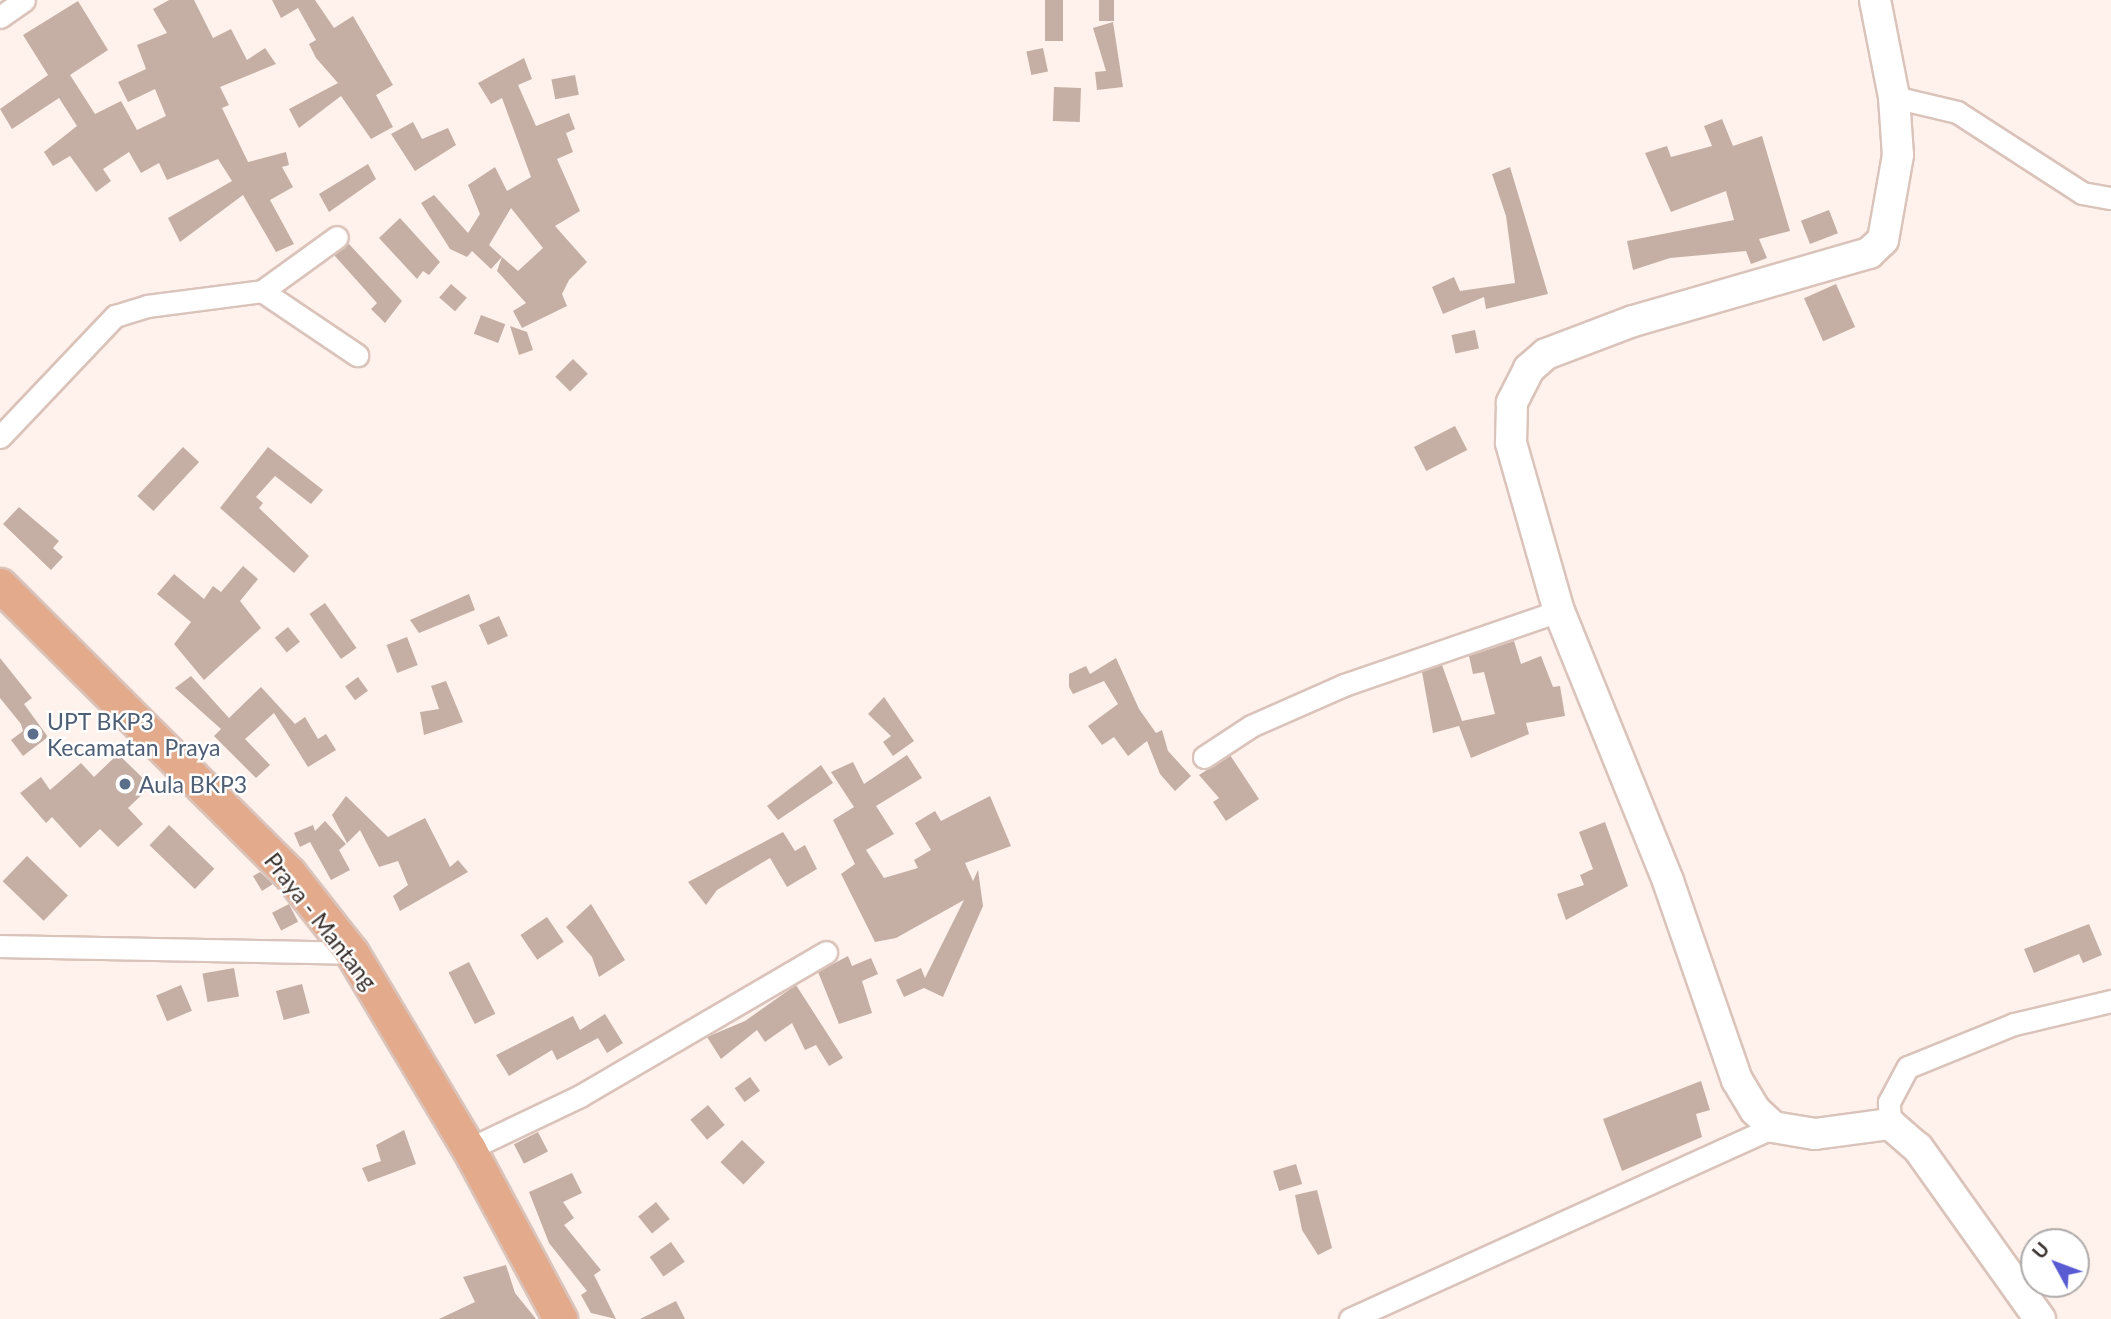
<!DOCTYPE html>
<html>
<head>
<meta charset="utf-8">
<style>
  body { margin:0 }
  #map { position:relative; width:2111px; height:1319px; overflow:hidden; background:#fff1eb; font-family:Lato,sans-serif }
  div>[style] { position:absolute }
  .building>* { inset:0; background:#c5afa5; transform-origin:0 0 }
  .roads { filter:drop-shadow(2px 0 #dac3ba) drop-shadow(-2px 0 #dac3ba) drop-shadow(0 2px #dac3ba) drop-shadow(0 -2px #dac3ba) }
  .street>* { height:21px; margin:-10.5px; padding:0 10.5px; transform-origin:10.5px; border-radius:10.5px; background:#fff }
  .secondary>* { height:30px; margin:-15px; padding:0 15px; transform-origin:15px; border-radius:15px; background:#fff }
  .primary>* { height:33px; margin:-16.5px; padding:0 16.5px; transform-origin:16.5px; border-radius:16.5px; background:#e3aa8b }
  .dots>* { width:19px; height:19px; translate:-50% -50%; box-sizing:border-box; border:4px solid #fff; border-radius:50% }
  span { translate:-50% -50%; white-space:nowrap; text-align:center; line-height:1.15; -webkit-text-stroke:5px #fff; paint-order:stroke }
  .service-label { font-size:23px; color:#4e5e75 }
  .left { translate:0 -50%; text-align:left }
  .street-label { font-size:23px; color:#372e2a }
  .north { position:absolute; left:2020px; top:1228px; width:70px; height:70px; box-sizing:border-box; background:#fff; border:2px solid #afabaa; border-radius:50%; rotate:311deg; font-size:19px; font-weight:700; line-height:28px; text-align:center; color:#372e2a }
  .north::after { content:''; display:block; margin:auto; width:24px; height:32px; background:#585bd2; clip-path:polygon(50% 0,100% 100%,50% 72%,0 100%) }
</style>
</head>
<body>
<div id="map">
  <div class="building">
    <i style="clip-path:polygon(169px 0,194px 0,213px 38px,231px 29px,247px 60px,265px 48px,276px 64px,220px 87px,229px 105px,222px 108px,248px 162px,286px 152px,289px 165px,282px 167px,293px 187px,270px 200px,294px 244px,276px 252px,243px 195px,180px 242px,168px 218px,232px 181px,218px 159px,167px 180px,159px 163px,141px 173px,129px 152px,103px 169px,111px 181px,96px 192px,70px 156px,53px 166px,44px 152px,77px 126px,59px 98px,12px 129px,0 109px,48px 75px,23px 35px,78px 1px,108px 50px,70px 75px,95px 114px,121px 101px,137px 130px,166px 116px,155px 89px,128px 102px,118px 82px,146px 69px,137px 45px,167px 33px,153px 9px)"></i>
    <i style="clip-path:polygon(272px 0,315px 0,334px 28px,353px 16px,393px 85px,376px 95px,393px 127px,371px 139px,341px 96px,299px 128px,289px 109px,338px 83px,316px 58px,309px 44px,316px 40px,298px 8px,281px 18px)"></i>
    <i style="left:1045px;top:0;width:18px;height:41px"></i>
    <i style="left:1099px;top:0;width:15px;height:21px"></i>
    <i style="clip-path:polygon(1113px 22px,1123px 87px,1097px 90px,1095px 72px,1106px 71px,1093px 28px)"></i>
    <i style="left:1043px;top:48px;width:24px;height:17px;rotate:78deg"></i>
    <i style="clip-path:polygon(524px 58px,532px 79px,518px 85px,536px 126px,569px 113px,575px 129px,566px 133px,573px 152px,557px 159px,580px 211px,555px 226px,587px 262px,569px 280px,562px 294px,567px 306px,522px 328px,513px 311px,526px 303px,497px 271px,502px 257px,518px 271px,543px 248px,511px 208px,489px 245px,502px 257px,491px 269px,472px 251px,467px 257px,450px 249px,421px 203px,434px 195px,468px 233px,480px 214px,468px 185px,495px 167px,507px 191px,531px 177px,502px 98px,491px 104px,478px 83px)"></i>
    <i style="left:575px;top:75px;width:20px;height:24px;rotate:79deg"></i>
    <i style="left:1054px;top:87px;width:27px;height:34px;rotate:2deg"></i>
    <i style="clip-path:polygon(1722px 119px,1733px 146px,1762px 136px,1790px 231px,1759px 239px,1767px 258px,1751px 264px,1746px 251px,1670px 258px,1633px 270px,1627px 241px,1734px 220px,1726px 191px,1671px 212px,1645px 153px,1667px 146px,1671px 157px,1712px 146px,1704px 126px)"></i>
    <i style="clip-path:polygon(413px 122px,422px 139px,448px 128px,456px 145px,415px 171px,391px 134px)"></i>
    <i style="clip-path:polygon(368px 164px,376px 179px,329px 212px,319px 194px)"></i>
    <i style="clip-path:polygon(1510px 167px,1548px 294px,1486px 309px,1484px 297px,1443px 314px,1432px 287px,1454px 277px,1460px 291px,1515px 283px,1506px 216px,1492px 174px)"></i>
    <i style="left:1829px;top:210px;width:25px;height:30px;rotate:69deg"></i>
    <i style="clip-path:polygon(400px 218px,440px 262px,429px 275px,423px 271px,417px 279px,379px 238px)"></i>
    <i style="clip-path:polygon(348px 243px,402px 301px,385px 323px,371px 309px,377px 303px,334px 255px)"></i>
    <i style="left:451px;top:284px;width:21px;height:18px;rotate:41deg"></i>
    <i style="left:1836px;top:284px;width:47px;height:35px;rotate:66deg"></i>
    <i style="left:481px;top:315px;width:26px;height:20px;rotate:21deg"></i>
    <i style="clip-path:polygon(510px 326px,527px 332px,533px 350px,519px 355px)"></i>
    <i style="left:1475px;top:330px;width:19px;height:24px;rotate:78deg"></i>
    <i style="left:573px;top:359px;width:21px;height:25px;rotate:45deg"></i>
    <i style="left:1455px;top:426px;width:27px;height:46px;rotate:63deg"></i>
    <i style="left:183px;top:447px;width:22px;height:67px;rotate:43deg"></i>
    <i style="clip-path:polygon(268px 447px,323px 490px,311px 504px,275px 476px,256px 497px,263px 503px,259px 508px,309px 556px,294px 573px,220px 508px)"></i>
    <i style="clip-path:polygon(19px 507px,59px 541px,53px 548px,63px 557px,51px 570px,3px 524px)"></i>
    <i style="clip-path:polygon(243px 566px,258px 579px,240px 601px,261px 628px,204px 680px,174px 644px,191px 622px,157px 594px,174px 574px,204px 599px,213px 586px,221px 592px)"></i>
    <i style="clip-path:polygon(469px 594px,475px 610px,419px 633px,410px 620px)"></i>
    <i style="left:325px;top:603px;width:55px;height:19px;rotate:55deg"></i>
    <i style="left:499px;top:616px;width:22px;height:22px;rotate:66deg"></i>
    <i style="left:288px;top:627px;width:19px;height:17px;rotate:51deg"></i>
    <i style="left:407px;top:637px;width:30px;height:22px;rotate:69deg"></i>
    <i style="clip-path:polygon(1514px 641px,1521px 664px,1541px 656px,1553px 687px,1560px 686px,1565px 716px,1526px 723px,1529px 734px,1471px 758px,1459px 726px,1433px 733px,1422px 672px,1442px 665px,1462px 721px,1495px 714px,1484px 672px,1473px 674px,1469px 656px)"></i>
    <i style="clip-path:polygon(0 658px,32px 698px,24px 704px,48px 737px,23px 756px,11px 740px,23px 731px,21px 724px,0 698px)"></i>
    <i style="clip-path:polygon(1116px 658px,1139px 709px,1156px 733px,1162px 730px,1168px 751px,1191px 776px,1175px 791px,1160px 774px,1147px 741px,1128px 756px,1114px 737px,1102px 745px,1088px 726px,1118px 704px,1104px 681px,1073px 694px,1069px 687px,1069px 674px,1086px 666px,1090px 674px)"></i>
    <i style="clip-path:polygon(191px 676px,229px 718px,261px 687px,295px 724px,305px 717px,318px 739px,326px 734px,336px 750px,308px 767px,274px 713px,245px 739px,270px 765px,256px 778px,214px 736px,221px 729px,175px 688px)"></i>
    <i style="left:358px;top:677px;width:17px;height:16px;rotate:54deg"></i>
    <i style="clip-path:polygon(446px 681px,463px 722px,424px 735px,420px 712px,439px 709px,431px 686px)"></i>
    <i style="clip-path:polygon(884px 697px,914px 741px,893px 756px,883px 742px,891px 736px,868px 714px)"></i>
    <i style="clip-path:polygon(118px 754px,151px 786px,128px 808px,143px 824px,118px 847px,100px 829px,80px 848px,52px 817px,46px 823px,20px 793px,41px 777px,50px 790px,81px 763px,94px 777px)"></i>
    <i style="clip-path:polygon(907px 755px,922px 778px,876px 806px,894px 834px,866px 850px,884px 878px,918px 868px,914px 860px,931px 850px,915px 823px,935px 811px,941px 821px,990px 796px,1011px 846px,965px 863px,973px 881px,978px 870px,983px 906px,943px 997px,924px 988px,904px 997px,896px 980px,921px 968px,925px 978px,964px 900px,896px 938px,875px 942px,841px 874px,855px 864px,833px 820px,854px 807px,831px 772px,853px 762px,864px 784px)"></i>
    <i style="clip-path:polygon(1230px 755px,1259px 799px,1226px 821px,1213px 802px,1219px 798px,1199px 775px)"></i>
    <i style="clip-path:polygon(821px 765px,833px 783px,778px 820px,767px 806px)"></i>
    <i style="clip-path:polygon(346px 796px,388px 837px,425px 818px,450px 867px,458px 860px,468px 872px,400px 911px,393px 896px,408px 885px,398px 861px,379px 867px,360px 830px,347px 843px,332px 815px)"></i>
    <i style="clip-path:polygon(325px 821px,346px 844px,339px 850px,350px 870px,331px 880px,310px 842px,300px 847px,294px 833px,313px 825px,315px 831px)"></i>
    <i style="clip-path:polygon(1605px 822px,1628px 886px,1566px 920px,1557px 894px,1584px 885px,1580px 875px,1593px 869px,1579px 832px)"></i>
    <i style="left:169px;top:825px;width:63px;height:28px;rotate:44deg"></i>
    <i style="clip-path:polygon(783px 832px,795px 851px,805px 845px,817px 869px,787px 887px,770px 858px,717px 890px,706px 905px,688px 882px)"></i>
    <i style="left:27px;top:856px;width:57px;height:35px;rotate:44deg"></i>
    <i style="clip-path:polygon(260px 872px,273px 884px,262px 891px,253px 876px)"></i>
    <i style="left:289px;top:904px;width:20px;height:19px;rotate:63deg"></i>
    <i style="clip-path:polygon(591px 904px,625px 960px,599px 977px,592px 957px,566px 927px)"></i>
    <i style="left:547px;top:917px;width:30px;height:32px;rotate:56deg"></i>
    <i style="clip-path:polygon(2089px 924px,2102px 955px,2083px 963px,2079px 954px,2034px 973px,2024px 949px)"></i>
    <i style="clip-path:polygon(848px 956px,852px 966px,871px 958px,878px 974px,862px 981px,872px 1013px,839px 1024px,818px 972px)"></i>
    <i style="left:469px;top:962px;width:58px;height:23px;rotate:63deg"></i>
    <i style="left:234px;top:968px;width:29px;height:32px;rotate:80deg"></i>
    <i style="left:302px;top:984px;width:30px;height:27px;rotate:75deg"></i>
    <i style="left:181px;top:985px;width:28px;height:27px;rotate:67deg"></i>
    <i style="clip-path:polygon(796px 985px,843px 1058px,829px 1066px,816px 1045px,805px 1050px,792px 1023px,765px 1042px,757px 1030px,721px 1059px,707px 1037px,745px 1021px)"></i>
    <i style="clip-path:polygon(605px 1014px,623px 1043px,607px 1053px,598px 1038px,557px 1060px,552px 1050px,509px 1076px,496px 1055px,573px 1016px,580px 1030px)"></i>
    <i style="left:750px;top:1077px;width:17px;height:19px;rotate:54deg"></i>
    <i style="clip-path:polygon(1701px 1081px,1710px 1110px,1696px 1114px,1702px 1137px,1622px 1171px,1603px 1119px)"></i>
    <i style="left:708px;top:1105px;width:26px;height:23px;rotate:50deg"></i>
    <i style="clip-path:polygon(404px 1130px,416px 1164px,368px 1182px,362px 1168px,381px 1161px,376px 1145px)"></i>
    <i style="left:538px;top:1132px;width:22px;height:27px;rotate:63deg"></i>
    <i style="left:742px;top:1140px;width:32px;height:31px;rotate:44deg"></i>
    <i style="left:1296px;top:1164px;width:21px;height:24px;rotate:73deg"></i>
    <i style="clip-path:polygon(572px 1173px,582px 1193px,563px 1202px,574px 1218px,564px 1225px,601px 1270px,594px 1275px,616px 1319px,591px 1313px,581px 1295px,587px 1291px,549px 1243px,529px 1192px)"></i>
    <i style="clip-path:polygon(1317px 1190px,1332px 1248px,1318px 1255px,1302px 1230px,1295px 1195px)"></i>
    <i style="left:656px;top:1202px;width:22px;height:23px;rotate:51deg"></i>
    <i style="left:671px;top:1242px;width:24px;height:26px;rotate:55deg"></i>
    <i style="clip-path:polygon(506px 1265px,515px 1293px,536px 1319px,439px 1319px,475px 1302px,463px 1277px)"></i>
    <i style="clip-path:polygon(676px 1301px,685px 1319px,640px 1319px)"></i>
  </div>
  <div class="roads">
    <div class="street">
      <i style="left:0;top:17px;width:29px;rotate:-35deg"></i>
      <i style="left:1894px;top:97px;width:65px;rotate:13.4deg"></i>
      <i style="left:1957px;top:112px;width:149px;rotate:32.9deg"></i>
      <i style="left:2082px;top:193px;width:29px;rotate:10deg"></i>
      <i style="left:262px;top:291px;width:92px;rotate:-35.8deg"></i>
      <i style="left:0;top:437px;width:167px;rotate:-46.5deg"></i>
      <i style="left:115px;top:316px;width:34px;rotate:-17deg"></i>
      <i style="left:147px;top:306px;width:116px;rotate:-7.4deg"></i>
      <i style="left:262px;top:291px;width:115px;rotate:34deg"></i>
      <i style="left:1204px;top:757px;width:56px;rotate:-33.4deg"></i>
      <i style="left:1251px;top:726px;width:102px;rotate:-23.8deg"></i>
      <i style="left:1344px;top:685px;width:227px;rotate:-19deg"></i>
      <i style="left:0;top:946px;width:352px;rotate:1.1deg"></i>
      <i style="left:1890px;top:1124px;width:22px;rotate:-93deg"></i>
      <i style="left:1889px;top:1102px;width:40px;rotate:-62deg"></i>
      <i style="left:1908px;top:1067px;width:114px;rotate:-22.1deg"></i>
      <i style="left:2014px;top:1024px;width:100px;rotate:-13.3deg"></i>
      <i style="left:469px;top:1149px;width:123px;rotate:-25.5deg"></i>
      <i style="left:580px;top:1096px;width:285px;rotate:-30.3deg"></i>
      <i style="left:1350px;top:1319px;width:465px;rotate:-24.4deg"></i>
    </div>
    <div class="secondary">
      <i style="left:1875px;top:0;width:99px;rotate:78.9deg"></i>
      <i style="left:1894px;top:97px;width:58px;rotate:86.1deg"></i>
      <i style="left:1898px;top:155px;width:86px;rotate:100deg"></i>
      <i style="left:1883px;top:240px;width:19px;rotate:137deg"></i>
      <i style="left:1869px;top:253px;width:246px;rotate:163.9deg"></i>
      <i style="left:1633px;top:321px;width:93px;rotate:159.2deg"></i>
      <i style="left:1546px;top:354px;width:23px;rotate:139deg"></i>
      <i style="left:1529px;top:369px;width:38px;rotate:117deg"></i>
      <i style="left:1512px;top:403px;width:40px;rotate:91.4deg"></i>
      <i style="left:1511px;top:443px;width:175px;rotate:74.1deg"></i>
      <i style="left:1559px;top:611px;width:291px;rotate:68deg"></i>
      <i style="left:1668px;top:881px;width:211px;rotate:70.9deg"></i>
      <i style="left:1737px;top:1080px;width:35px;rotate:59deg"></i>
      <i style="left:1755px;top:1110px;width:25px;rotate:43deg"></i>
      <i style="left:1773px;top:1127px;width:43px;rotate:9.5deg"></i>
      <i style="left:1815px;top:1134px;width:76px;rotate:-7.6deg"></i>
      <i style="left:1890px;top:1124px;width:37px;rotate:41deg"></i>
      <i style="left:1918px;top:1148px;width:210px;rotate:54.5deg"></i>
    </div>
    <div class="primary">
      <i style="left:0;top:585px;width:408px;rotate:44.9deg"></i>
      <i style="left:289px;top:873px;width:102px;rotate:51.8deg"></i>
      <i style="left:352px;top:953px;width:228px;rotate:59.2deg"></i>
      <i style="left:469px;top:1149px;width:193px;rotate:61.8deg"></i>
    </div>
  </div>
  <div class="dots">
    <i style="left:33px;top:734px;background:#5c6f8a"></i>
    <i style="left:125px;top:784px;background:#5c6f8a"></i>
  </div>
  <div class="service-label">
    <span class="left" style="left:47px;top:734px">UPT BKP3<br>Kecamatan Praya</span>
    <span class="left" style="left:139px;top:784px">Aula BKP3</span>
  </div>
  <div class="street-label">
    <span style="left:321px;top:921px;rotate:52deg">Praya - Mantang</span>
  </div>
  <div class="north">U</div>
</div>
</body>
</html>
